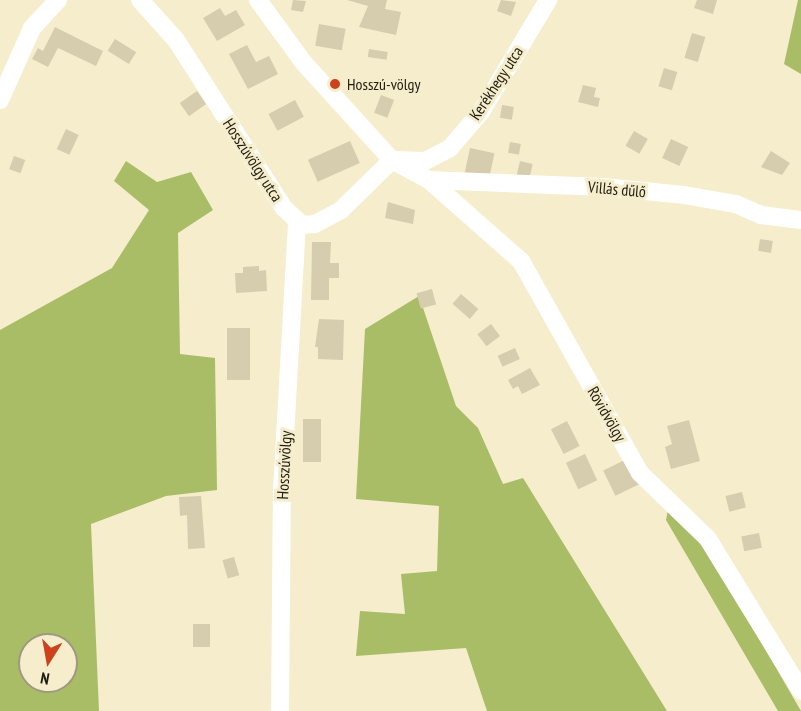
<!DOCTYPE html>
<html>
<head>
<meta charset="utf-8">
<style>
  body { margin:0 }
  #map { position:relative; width:801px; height:711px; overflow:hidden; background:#f5edcc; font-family:"PT Sans Narrow",sans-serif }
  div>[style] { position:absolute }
  .forest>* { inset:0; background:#a9bd67 }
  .building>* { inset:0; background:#d6cdae; transform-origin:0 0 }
  .street>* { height:18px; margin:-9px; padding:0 9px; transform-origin:9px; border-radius:9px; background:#fff }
  .dots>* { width:16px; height:16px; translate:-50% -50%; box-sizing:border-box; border:3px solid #f5edcc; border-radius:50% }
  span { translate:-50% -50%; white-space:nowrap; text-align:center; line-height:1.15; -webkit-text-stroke:6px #f5edcc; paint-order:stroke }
  .street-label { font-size:16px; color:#1f1c10 }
  .poi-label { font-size:16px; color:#1f1c10 }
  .left { translate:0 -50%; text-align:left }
  .north { position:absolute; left:18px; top:633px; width:60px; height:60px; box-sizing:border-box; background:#f5edcc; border:2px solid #9f9981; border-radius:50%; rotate:191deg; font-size:16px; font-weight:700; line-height:24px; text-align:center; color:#1f1c10 }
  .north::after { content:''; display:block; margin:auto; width:21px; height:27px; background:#cb421d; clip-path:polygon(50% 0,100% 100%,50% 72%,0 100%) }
</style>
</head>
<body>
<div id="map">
  <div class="forest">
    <i style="clip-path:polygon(798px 0,801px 0,801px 74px,784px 64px)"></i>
    <i style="clip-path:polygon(evenodd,126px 161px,157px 182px,191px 172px,213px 210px,178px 233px,180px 354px,215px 358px,217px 490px,166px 496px,91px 524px,99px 711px,0 711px,0 330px,112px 268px,149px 210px,114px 181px,126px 161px,30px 645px,66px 645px,66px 681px,30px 681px,30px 645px)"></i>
    <i style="clip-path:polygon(419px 296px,456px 406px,478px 428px,503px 484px,523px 478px,667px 711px,487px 711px,466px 648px,356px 656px,360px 611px,405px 614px,401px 574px,437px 571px,439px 506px,356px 499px,365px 329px)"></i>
    <i style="clip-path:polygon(668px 510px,700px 537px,801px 711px,778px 711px,666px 520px)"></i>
  </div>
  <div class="building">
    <i style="clip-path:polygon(293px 0,306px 1px,303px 12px,291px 10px)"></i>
    <i style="clip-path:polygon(347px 0,387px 0,385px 9px,401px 12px,396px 35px,359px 27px,368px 6px)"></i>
    <i style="clip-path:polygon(501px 0,516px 2px,511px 16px,497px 11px)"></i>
    <i style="clip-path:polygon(697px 0,717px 0,713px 14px,694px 8px)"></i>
    <i style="clip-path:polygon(220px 8px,225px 16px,236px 10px,245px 25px,217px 41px,203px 18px)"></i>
    <i style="left:319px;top:24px;width:27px;height:22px;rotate:10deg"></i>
    <i style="clip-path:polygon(55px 27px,103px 51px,96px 66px,58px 48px,48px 67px,32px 59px,38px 48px,43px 51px)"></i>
    <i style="left:692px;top:33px;width:14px;height:26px;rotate:17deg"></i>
    <i style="left:115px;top:39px;width:25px;height:14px;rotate:32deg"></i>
    <i style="clip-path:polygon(247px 45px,256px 62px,269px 56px,278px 74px,248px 89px,229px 54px)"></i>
    <i style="left:369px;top:49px;width:19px;height:8px;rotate:9deg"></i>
    <i style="left:664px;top:68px;width:14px;height:19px;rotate:17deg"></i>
    <i style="clip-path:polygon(583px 85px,596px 88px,594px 97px,600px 98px,598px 107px,578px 102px)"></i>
    <i style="left:197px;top:91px;width:16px;height:21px;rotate:55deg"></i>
    <i style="left:381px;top:95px;width:14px;height:19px;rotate:21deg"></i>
    <i style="left:295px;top:100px;width:19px;height:30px;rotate:62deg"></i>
    <i style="left:502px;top:105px;width:12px;height:13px;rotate:9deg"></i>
    <i style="left:66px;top:129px;width:14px;height:22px;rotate:25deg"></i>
    <i style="left:634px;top:131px;width:16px;height:17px;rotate:30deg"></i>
    <i style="left:671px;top:139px;width:19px;height:21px;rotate:25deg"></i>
    <i style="left:350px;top:141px;width:24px;height:46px;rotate:66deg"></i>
    <i style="left:510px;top:142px;width:11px;height:11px;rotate:10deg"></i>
    <i style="left:470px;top:148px;width:25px;height:25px;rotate:12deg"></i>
    <i style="clip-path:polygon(771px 151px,790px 163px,782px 175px,761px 167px)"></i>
    <i style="left:14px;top:156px;width:12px;height:14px;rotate:20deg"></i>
    <i style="left:520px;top:161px;width:13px;height:15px;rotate:13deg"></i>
    <i style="clip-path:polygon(388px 202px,415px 210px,413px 224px,385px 218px)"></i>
    <i style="left:760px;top:239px;width:13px;height:12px;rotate:9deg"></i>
    <i style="clip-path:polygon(312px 242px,331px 242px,330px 263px,339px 263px,339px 278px,329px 278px,329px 300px,311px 300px)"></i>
    <i style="clip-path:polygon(259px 266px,259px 271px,266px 270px,267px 291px,236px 293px,235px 273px,243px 273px,243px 267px)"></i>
    <i style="left:432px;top:289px;width:16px;height:16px;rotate:75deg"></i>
    <i style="left:461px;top:294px;width:23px;height:13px;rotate:41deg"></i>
    <i style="clip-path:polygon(319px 319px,344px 320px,343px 360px,318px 359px,318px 347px,315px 347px)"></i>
    <i style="left:491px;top:324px;width:15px;height:17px;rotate:53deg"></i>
    <i style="left:227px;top:328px;width:23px;height:52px"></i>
    <i style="left:515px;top:348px;width:12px;height:19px;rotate:66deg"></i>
    <i style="clip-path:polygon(530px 368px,540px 385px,522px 394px,518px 386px,513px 389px,508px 380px)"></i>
    <i style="left:303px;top:419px;width:18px;height:43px"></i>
    <i style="clip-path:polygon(689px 420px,700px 461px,671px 469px,665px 447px,672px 444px,667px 426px)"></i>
    <i style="left:567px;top:421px;width:28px;height:18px;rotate:63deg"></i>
    <i style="left:585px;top:454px;width:29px;height:21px;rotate:65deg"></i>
    <i style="left:631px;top:457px;width:28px;height:31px;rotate:64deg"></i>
    <i style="left:742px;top:492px;width:16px;height:17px;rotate:76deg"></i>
    <i style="clip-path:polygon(201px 496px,205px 548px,188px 549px,187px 515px,180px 516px,179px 497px)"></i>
    <i style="left:759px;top:533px;width:15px;height:18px;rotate:79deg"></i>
    <i style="left:234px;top:557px;width:19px;height:12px;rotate:74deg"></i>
    <i style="left:193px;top:624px;width:17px;height:23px"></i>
  </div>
  <div class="street">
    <i style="left:140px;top:0;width:54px;rotate:48deg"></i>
    <i style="left:176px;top:40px;width:200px;rotate:57.3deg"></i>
    <i style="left:284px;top:208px;width:25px;rotate:43deg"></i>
    <i style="left:302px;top:225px;width:13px;rotate:-4deg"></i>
    <i style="left:315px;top:224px;width:30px;rotate:-28deg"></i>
    <i style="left:341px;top:210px;width:71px;rotate:-44.4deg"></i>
    <i style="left:258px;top:0;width:77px;rotate:54deg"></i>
    <i style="left:303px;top:62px;width:132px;rotate:47.8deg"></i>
    <i style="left:392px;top:160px;width:42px;rotate:28.4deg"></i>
    <i style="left:429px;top:180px;width:123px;rotate:41.4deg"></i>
    <i style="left:521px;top:261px;width:243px;rotate:60.7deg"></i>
    <i style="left:640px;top:473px;width:95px;rotate:44.1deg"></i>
    <i style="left:708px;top:539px;width:178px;rotate:58.5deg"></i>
    <i style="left:0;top:100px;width:79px;rotate:-66deg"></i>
    <i style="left:32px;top:28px;width:38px;rotate:-47deg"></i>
    <i style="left:396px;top:160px;width:29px;rotate:2deg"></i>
    <i style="left:425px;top:161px;width:28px;rotate:-27deg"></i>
    <i style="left:450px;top:148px;width:48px;rotate:-49.3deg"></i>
    <i style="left:481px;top:112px;width:131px;rotate:-59.1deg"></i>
    <i style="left:429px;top:180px;width:174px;rotate:2.3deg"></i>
    <i style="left:603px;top:187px;width:81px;rotate:5.6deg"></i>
    <i style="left:684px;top:195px;width:53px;rotate:9.8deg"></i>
    <i style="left:736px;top:204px;width:27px;rotate:24deg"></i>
    <i style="left:761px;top:215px;width:40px;rotate:7.1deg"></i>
    <i style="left:280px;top:711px;width:220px;rotate:-89.5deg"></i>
    <i style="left:282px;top:491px;width:271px;rotate:-86.8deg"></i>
  </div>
  <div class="dots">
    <i style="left:335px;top:84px;background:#cb421d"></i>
  </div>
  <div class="street-label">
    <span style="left:496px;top:83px;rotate:-57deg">Kerékhegy utca</span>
    <span style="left:253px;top:160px;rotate:57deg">Hosszúvölgy utca</span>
    <span style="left:617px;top:189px;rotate:5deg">Villás dűlő</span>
    <span style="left:607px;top:414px;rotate:60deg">Rövidvölgy</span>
    <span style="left:284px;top:465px;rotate:-87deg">Hosszúvölgy</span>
  </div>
  <div class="poi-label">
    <span class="left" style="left:347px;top:84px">Hosszú-völgy</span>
  </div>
  <div class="north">N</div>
</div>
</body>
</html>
